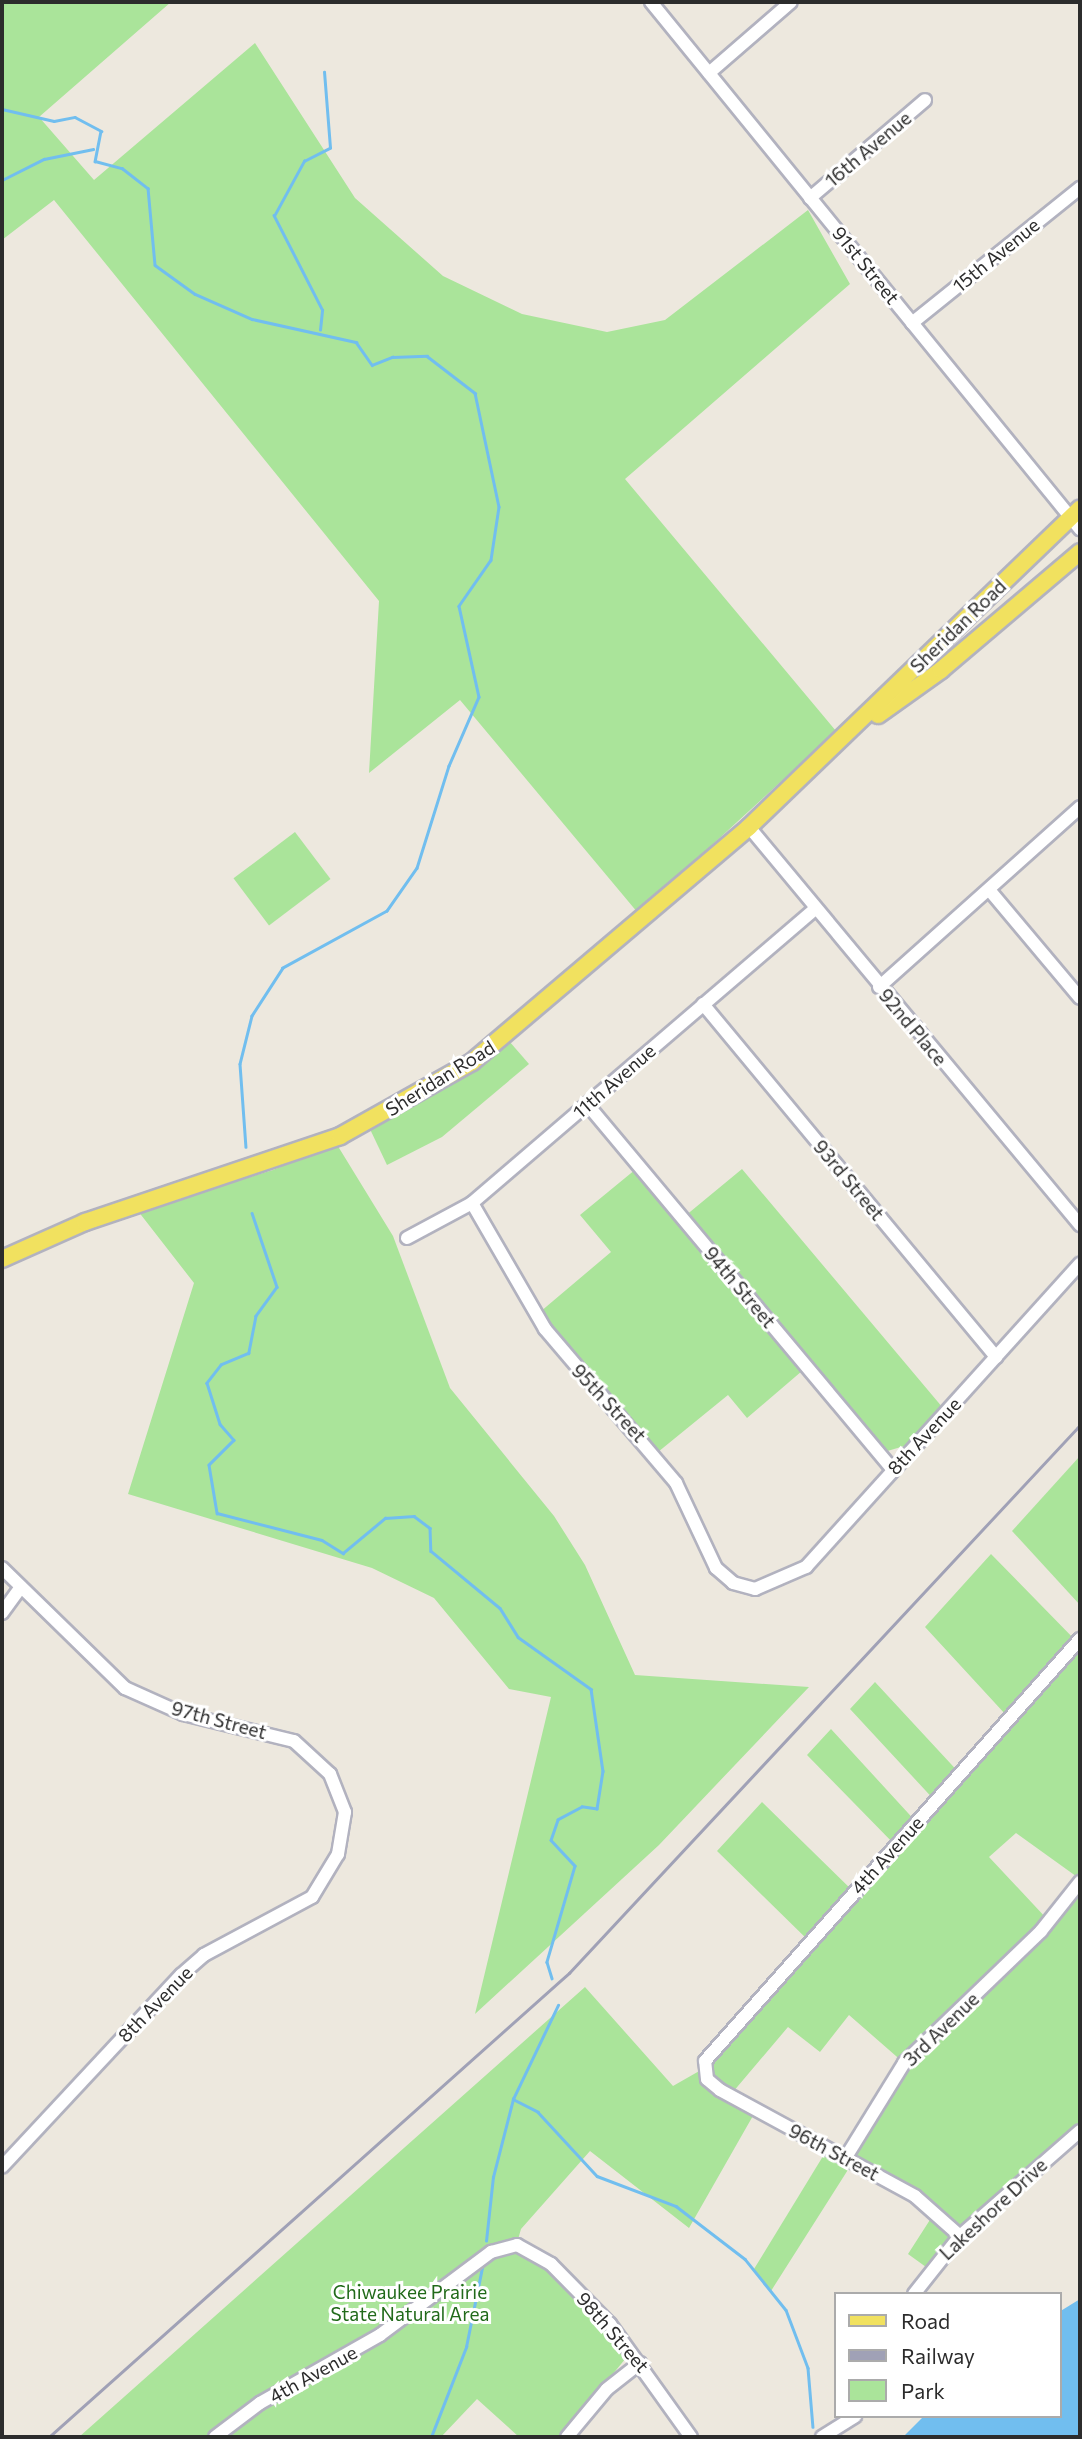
<!DOCTYPE html>
<html>
<head>
<meta charset="utf-8">
<style>
  body { margin:0 }
  #map { position:relative; width:1082px; height:2439px; overflow:hidden; background:#ede8de; font-family:Commissioner,sans-serif }
  div>[style] { position:absolute }
  .green>* { inset:0; background:#aae49a; transform-origin:0 0 }
  .water>* { inset:0; background:#71beef }
  .stream>* { height:2.5px; margin:-1.25px; padding:0 1.25px; transform-origin:1.25px; border-radius:1.25px; background:#71beef }
  .roads { filter:drop-shadow(2px 0 #b2b2bf) drop-shadow(-2px 0 #b2b2bf) drop-shadow(0 2px #b2b2bf) drop-shadow(0 -2px #b2b2bf) }
  .minor>* { height:12px; margin:-6px; padding:0 6px; transform-origin:6px; border-radius:6px; background:#fff }
  .major>* { height:16px; margin:-8px; padding:0 8px; transform-origin:8px; border-radius:8px; background:#f1e15f }
  .rail>* { height:2.5px; margin:-1.25px; padding:0 1.25px; transform-origin:1.25px; border-radius:1.25px; background:#a0a1b6 }
  span { translate:-50% -50%; white-space:nowrap; text-align:center; line-height:1.15; -webkit-text-stroke:6px #fff; paint-order:stroke }
  .street-label { font-size:19px; color:#2c2c2c }
  .park-label { font-size:19px; color:#216a1a }
  .frame { position:absolute; inset:0; border:4px solid #2c2c2c; pointer-events:none }
  .legend { position:absolute; left:834px; top:2292px; width:228px; height:126px; box-sizing:border-box; background:#fff; border:2px solid #ababab; margin:0; padding:9px 12px; list-style:none; font-size:21px; color:#2c2c2c }
  .legend li { display:flex; align-items:center; gap:14px; height:35px }
  .legend b { width:35px; border:2px solid #ababab }
</style>
</head>
<body>
<div id="map">
  <div class="green">
    <i style="clip-path:polygon(2px 2px,171px 2px,39px 117px,94px 180px,255px 43px,355px 198px,443px 276px,522px 314px,607px 332px,665px 320px,808px 210px,850px 284px,625px 479px,836px 731px,638px 913px,460px 700px,369px 773px,379px 601px,54px 200px,2px 240px)"></i>
    <i style="left:295px;top:832px;width:59px;height:77px;rotate:53deg"></i>
    <i style="clip-path:polygon(509px 1041px,529px 1064px,442px 1137px,387px 1165px,369px 1127px)"></i>
    <i style="clip-path:polygon(336px 1143px,393px 1236px,450px 1388px,554px 1516px,585px 1565px,635px 1675px,809px 1687px,659px 1845px,475px 2014px,551px 1697px,509px 1689px,434px 1598px,372px 1568px,128px 1494px,194px 1283px,138px 1211px,273px 1170px)"></i>
    <i style="clip-path:polygon(636px 1169px,679px 1221px,742px 1169px,943px 1408px,911px 1444px,884px 1452px,809px 1365px,747px 1418px,728px 1395px,658px 1452px,540px 1312px,611px 1252px,580px 1215px)"></i>
    <i style="clip-path:polygon(1080px 1456px,1080px 1605px,1012px 1531px)"></i>
    <i style="clip-path:polygon(991px 1554px,1080px 1645px,1080px 1879px,1016px 1833px,989px 1857px,1047px 1919px,904px 2063px,849px 2015px,820px 2052px,788px 2027px,727px 2099px,754px 2114px,689px 2228px,590px 2151px,521px 2229px,515px 2250px,542px 2263px,597px 2316px,626px 2358px,561px 2437px,519px 2437px,477px 2399px,441px 2437px,79px 2437px,585px 1987px,673px 2086px,708px 2066px,812px 1944px,717px 1851px,762px 1802px,857px 1895px,898px 1848px,807px 1755px,831px 1729px,919px 1825px,938px 1804px,850px 1709px,875px 1682px,963px 1777px,1006px 1715px,925px 1627px)"></i>
    <i style="clip-path:polygon(1080px 1882px,1080px 2124px,926px 2267px,908px 2254px,935px 2212px,851px 2165px,771px 2291px,754px 2269px,828px 2148px,849px 2152px,897px 2073px,1016px 1965px)"></i>
  </div>
  <div class="water">
    <i style="clip-path:polygon(1080px 2299px,1080px 2437px,903px 2437px,924px 2416px,1059px 2416px,1059px 2312px)"></i>
  </div>
  <div class="stream">
    <i style="left:2px;top:109px;width:53px;rotate:13deg"></i>
    <i style="left:54px;top:121px;width:21px;rotate:-11deg"></i>
    <i style="left:75px;top:117px;width:30px;rotate:28deg"></i>
    <i style="left:101px;top:131px;width:31px;rotate:101deg"></i>
    <i style="left:95px;top:161px;width:28px;rotate:15deg"></i>
    <i style="left:122px;top:168px;width:33px;rotate:38deg"></i>
    <i style="left:148px;top:188px;width:77px;rotate:84.8deg"></i>
    <i style="left:155px;top:265px;width:49px;rotate:35.9deg"></i>
    <i style="left:195px;top:294px;width:62px;rotate:23.7deg"></i>
    <i style="left:252px;top:319px;width:107px;rotate:12.5deg"></i>
    <i style="left:356px;top:342px;width:28px;rotate:55deg"></i>
    <i style="left:372px;top:365px;width:22px;rotate:-22deg"></i>
    <i style="left:392px;top:357px;width:35px;rotate:-2deg"></i>
    <i style="left:427px;top:356px;width:61px;rotate:37.6deg"></i>
    <i style="left:475px;top:393px;width:116px;rotate:78.1deg"></i>
    <i style="left:499px;top:507px;width:54px;rotate:98.6deg"></i>
    <i style="left:491px;top:560px;width:56px;rotate:124.8deg"></i>
    <i style="left:459px;top:606px;width:93px;rotate:77.6deg"></i>
    <i style="left:479px;top:697px;width:75px;rotate:113.5deg"></i>
    <i style="left:449px;top:766px;width:107px;rotate:107.4deg"></i>
    <i style="left:417px;top:868px;width:52px;rotate:124.9deg"></i>
    <i style="left:387px;top:911px;width:119px;rotate:151.3deg"></i>
    <i style="left:283px;top:968px;width:57px;rotate:122.9deg"></i>
    <i style="left:252px;top:1016px;width:49px;rotate:104deg"></i>
    <i style="left:240px;top:1064px;width:83px;rotate:85.9deg"></i>
    <i style="left:2px;top:180px;width:47px;rotate:-26.6deg"></i>
    <i style="left:44px;top:159px;width:50px;rotate:-11.5deg"></i>
    <i style="left:320px;top:330px;width:20px;rotate:-84deg"></i>
    <i style="left:322px;top:310px;width:106px;rotate:-117.1deg"></i>
    <i style="left:274px;top:216px;width:63px;rotate:-61.4deg"></i>
    <i style="left:304px;top:161px;width:29px;rotate:-27deg"></i>
    <i style="left:330px;top:148px;width:76px;rotate:-94.5deg"></i>
    <i style="left:252px;top:1213px;width:78px;rotate:71.3deg"></i>
    <i style="left:277px;top:1287px;width:36px;rotate:126deg"></i>
    <i style="left:256px;top:1316px;width:38px;rotate:101deg"></i>
    <i style="left:249px;top:1353px;width:30px;rotate:157deg"></i>
    <i style="left:221px;top:1365px;width:23px;rotate:128deg"></i>
    <i style="left:207px;top:1383px;width:43px;rotate:72.4deg"></i>
    <i style="left:220px;top:1424px;width:21px;rotate:49deg"></i>
    <i style="left:234px;top:1440px;width:35px;rotate:135deg"></i>
    <i style="left:209px;top:1465px;width:49px;rotate:80.5deg"></i>
    <i style="left:217px;top:1513px;width:108px;rotate:14.4deg"></i>
    <i style="left:322px;top:1540px;width:25px;rotate:32deg"></i>
    <i style="left:343px;top:1553px;width:55px;rotate:-39.8deg"></i>
    <i style="left:385px;top:1518px;width:29px;rotate:-4deg"></i>
    <i style="left:414px;top:1516px;width:20px;rotate:37deg"></i>
    <i style="left:430px;top:1528px;width:23px;rotate:88deg"></i>
    <i style="left:431px;top:1551px;width:89px;rotate:39.6deg"></i>
    <i style="left:500px;top:1608px;width:34px;rotate:58deg"></i>
    <i style="left:518px;top:1637px;width:90px;rotate:35.5deg"></i>
    <i style="left:591px;top:1689px;width:83px;rotate:81.7deg"></i>
    <i style="left:603px;top:1771px;width:38px;rotate:99deg"></i>
    <i style="left:597px;top:1809px;width:15px;rotate:-172deg"></i>
    <i style="left:582px;top:1807px;width:27px;rotate:152deg"></i>
    <i style="left:558px;top:1820px;width:21px;rotate:109deg"></i>
    <i style="left:551px;top:1840px;width:35px;rotate:47deg"></i>
    <i style="left:575px;top:1866px;width:100px;rotate:106.3deg"></i>
    <i style="left:547px;top:1962px;width:17px;rotate:73deg"></i>
    <i style="left:513px;top:2099px;width:28px;rotate:27deg"></i>
    <i style="left:538px;top:2112px;width:87px;rotate:47.3deg"></i>
    <i style="left:597px;top:2176px;width:85px;rotate:20.8deg"></i>
    <i style="left:676px;top:2206px;width:87px;rotate:37.5deg"></i>
    <i style="left:745px;top:2259px;width:65px;rotate:51.2deg"></i>
    <i style="left:786px;top:2310px;width:62px;rotate:69.2deg"></i>
    <i style="left:808px;top:2368px;width:59px;rotate:85.2deg"></i>
    <i style="left:486px;top:2241px;width:64px;rotate:-83.8deg"></i>
    <i style="left:493px;top:2177px;width:81px;rotate:-75.6deg"></i>
    <i style="left:513px;top:2099px;width:104px;rotate:-64.4deg"></i>
    <i style="left:431px;top:2437px;width:97px;rotate:-68.7deg"></i>
    <i style="left:466px;top:2347px;width:81px;rotate:-78.6deg"></i>
  </div>
  <div class="roads">
    <div class="minor">
      <i style="left:651px;top:2px;width:680px;rotate:50.85deg"></i>
      <i style="left:709px;top:73px;width:108px;rotate:-40.9deg"></i>
      <i style="left:810px;top:198px;width:151px;rotate:-40.4deg"></i>
      <i style="left:912px;top:323px;width:216px;rotate:-38.8deg"></i>
      <i style="left:749px;top:827px;width:518px;rotate:50.25deg"></i>
      <i style="left:991px;top:892px;width:138px;rotate:50deg"></i>
      <i style="left:879px;top:987px;width:270px;rotate:-41.8deg"></i>
      <i style="left:703px;top:1004px;width:459px;rotate:50.3deg"></i>
      <i style="left:587px;top:1104px;width:476px;rotate:50.1deg"></i>
      <i style="left:472px;top:1203px;width:146px;rotate:59.9deg"></i>
      <i style="left:545px;top:1329px;width:202px;rotate:49.6deg"></i>
      <i style="left:676px;top:1483px;width:94px;rotate:64.8deg"></i>
      <i style="left:716px;top:1568px;width:23px;rotate:41deg"></i>
      <i style="left:733px;top:1583px;width:23px;rotate:15deg"></i>
      <i style="left:755px;top:1589px;width:56px;rotate:-23.3deg"></i>
      <i style="left:806px;top:1567px;width:409px;rotate:-47.9deg"></i>
      <i style="left:407px;top:1238px;width:74px;rotate:-28.3deg"></i>
      <i style="left:472px;top:1203px;width:449px;rotate:-40.6deg"></i>
      <i style="left:2px;top:1568px;width:172px;rotate:44.3deg"></i>
      <i style="left:125px;top:1688px;width:64px;rotate:24.1deg"></i>
      <i style="left:183px;top:1714px;width:114px;rotate:13.7deg"></i>
      <i style="left:294px;top:1741px;width:49px;rotate:42.5deg"></i>
      <i style="left:330px;top:1774px;width:41px;rotate:68.5deg"></i>
      <i style="left:345px;top:1812px;width:43px;rotate:99.5deg"></i>
      <i style="left:338px;top:1854px;width:50px;rotate:121.2deg"></i>
      <i style="left:312px;top:1897px;width:123px;rotate:151.8deg"></i>
      <i style="left:204px;top:1955px;width:30px;rotate:139deg"></i>
      <i style="left:181px;top:1975px;width:262px;rotate:133deg"></i>
      <i style="left:2px;top:1613px;width:32px;rotate:-54deg"></i>
      <i style="left:846px;top:2157px;width:110px;rotate:-58.3deg"></i>
      <i style="left:904px;top:2063px;width:190px;rotate:-43.9deg"></i>
      <i style="left:1041px;top:1931px;width:63px;rotate:-51.5deg"></i>
      <i style="left:960px;top:2236px;width:60px;rotate:-138.4deg"></i>
      <i style="left:915px;top:2196px;width:222px;rotate:-151.5deg"></i>
      <i style="left:720px;top:2090px;width:17px;rotate:-140deg"></i>
      <i style="left:707px;top:2079px;width:18px;rotate:-96deg"></i>
      <i style="left:705px;top:2061px;width:565px;rotate:-48.37deg"></i>
      <i style="left:914px;top:2294px;width:74px;rotate:-51.6deg"></i>
      <i style="left:960px;top:2236px;width:159px;rotate:-41.2deg"></i>
      <i style="left:215px;top:2437px;width:56px;rotate:-37.1deg"></i>
      <i style="left:260px;top:2403px;width:138px;rotate:-29.5deg"></i>
      <i style="left:380px;top:2335px;width:139px;rotate:-36.8deg"></i>
      <i style="left:491px;top:2252px;width:27px;rotate:-15deg"></i>
      <i style="left:517px;top:2245px;width:39px;rotate:29deg"></i>
      <i style="left:551px;top:2264px;width:84px;rotate:45.5deg"></i>
      <i style="left:610px;top:2324px;width:139px;rotate:54.4deg"></i>
      <i style="left:567px;top:2437px;width:62px;rotate:-50.2deg"></i>
      <i style="left:607px;top:2389px;width:42px;rotate:-38.2deg"></i>
      <i style="left:822px;top:2437px;width:39px;rotate:-32deg"></i>
    </div>
    <div class="major">
      <i style="left:878px;top:715px;width:77px;rotate:-35.5deg"></i>
      <i style="left:941px;top:670px;width:182px;rotate:-40.3deg"></i>
      <i style="left:2px;top:1259px;width:91px;rotate:-24deg"></i>
      <i style="left:85px;top:1222px;width:269px;rotate:-18.6deg"></i>
      <i style="left:340px;top:1136px;width:151px;rotate:-29.3deg"></i>
      <i style="left:472px;top:1062px;width:363px;rotate:-40.3deg"></i>
      <i style="left:749px;top:827px;width:459px;rotate:-43.9deg"></i>
    </div>
  </div>
  <div class="rail">
    <i style="left:49px;top:2437px;width:697px;rotate:-41.74deg"></i>
    <i style="left:569px;top:1973px;width:749px;rotate:-47deg"></i>
  </div>
  <div class="street-label">
    <span style="left:868px;top:149px;rotate:-40deg">16th Avenue</span>
    <span style="left:996px;top:255px;rotate:-39deg">15th Avenue</span>
    <span style="left:866px;top:265px;rotate:51deg">91st Street</span>
    <span style="left:958px;top:626px;rotate:-44deg">Sheridan Road</span>
    <span style="left:913px;top:1027px;rotate:50deg">92nd Place</span>
    <span style="left:440px;top:1078px;rotate:-32deg">Sheridan Road</span>
    <span style="left:614px;top:1081px;rotate:-41deg">11th Avenue</span>
    <span style="left:849px;top:1180px;rotate:50deg">93rd Street</span>
    <span style="left:740px;top:1287px;rotate:50deg">94th Street</span>
    <span style="left:609px;top:1403px;rotate:47deg">95th Street</span>
    <span style="left:924px;top:1436px;rotate:-47deg">8th Avenue</span>
    <span style="left:219px;top:1720px;rotate:15deg">97th Street</span>
    <span style="left:887px;top:1855px;rotate:-48deg">4th Avenue</span>
    <span style="left:155px;top:2004px;rotate:-46deg">8th Avenue</span>
    <span style="left:941px;top:2029px;rotate:-44deg">3rd Avenue</span>
    <span style="left:834px;top:2152px;rotate:28deg">96th Street</span>
    <span style="left:993px;top:2209px;rotate:-43deg">Lakeshore Drive</span>
    <span style="left:613px;top:2332px;rotate:49deg">98th Street</span>
    <span style="left:313px;top:2374px;rotate:-29deg">4th Avenue</span>
  </div>
  <div class="park-label">
    <span style="left:410px;top:2303px">Chiwaukee Prairie<br>State Natural Area</span>
  </div>
  <div class="frame"></div>
  <ul class="legend">
  <li><b style="height:9px;background:#f1e15f"></b>Road</li>
  <li><b style="height:9px;background:#a0a1b6"></b>Railway</li>
  <li><b style="height:19px;background:#aae49a"></b>Park</li>
  </ul>
</div>
</body>
</html>
